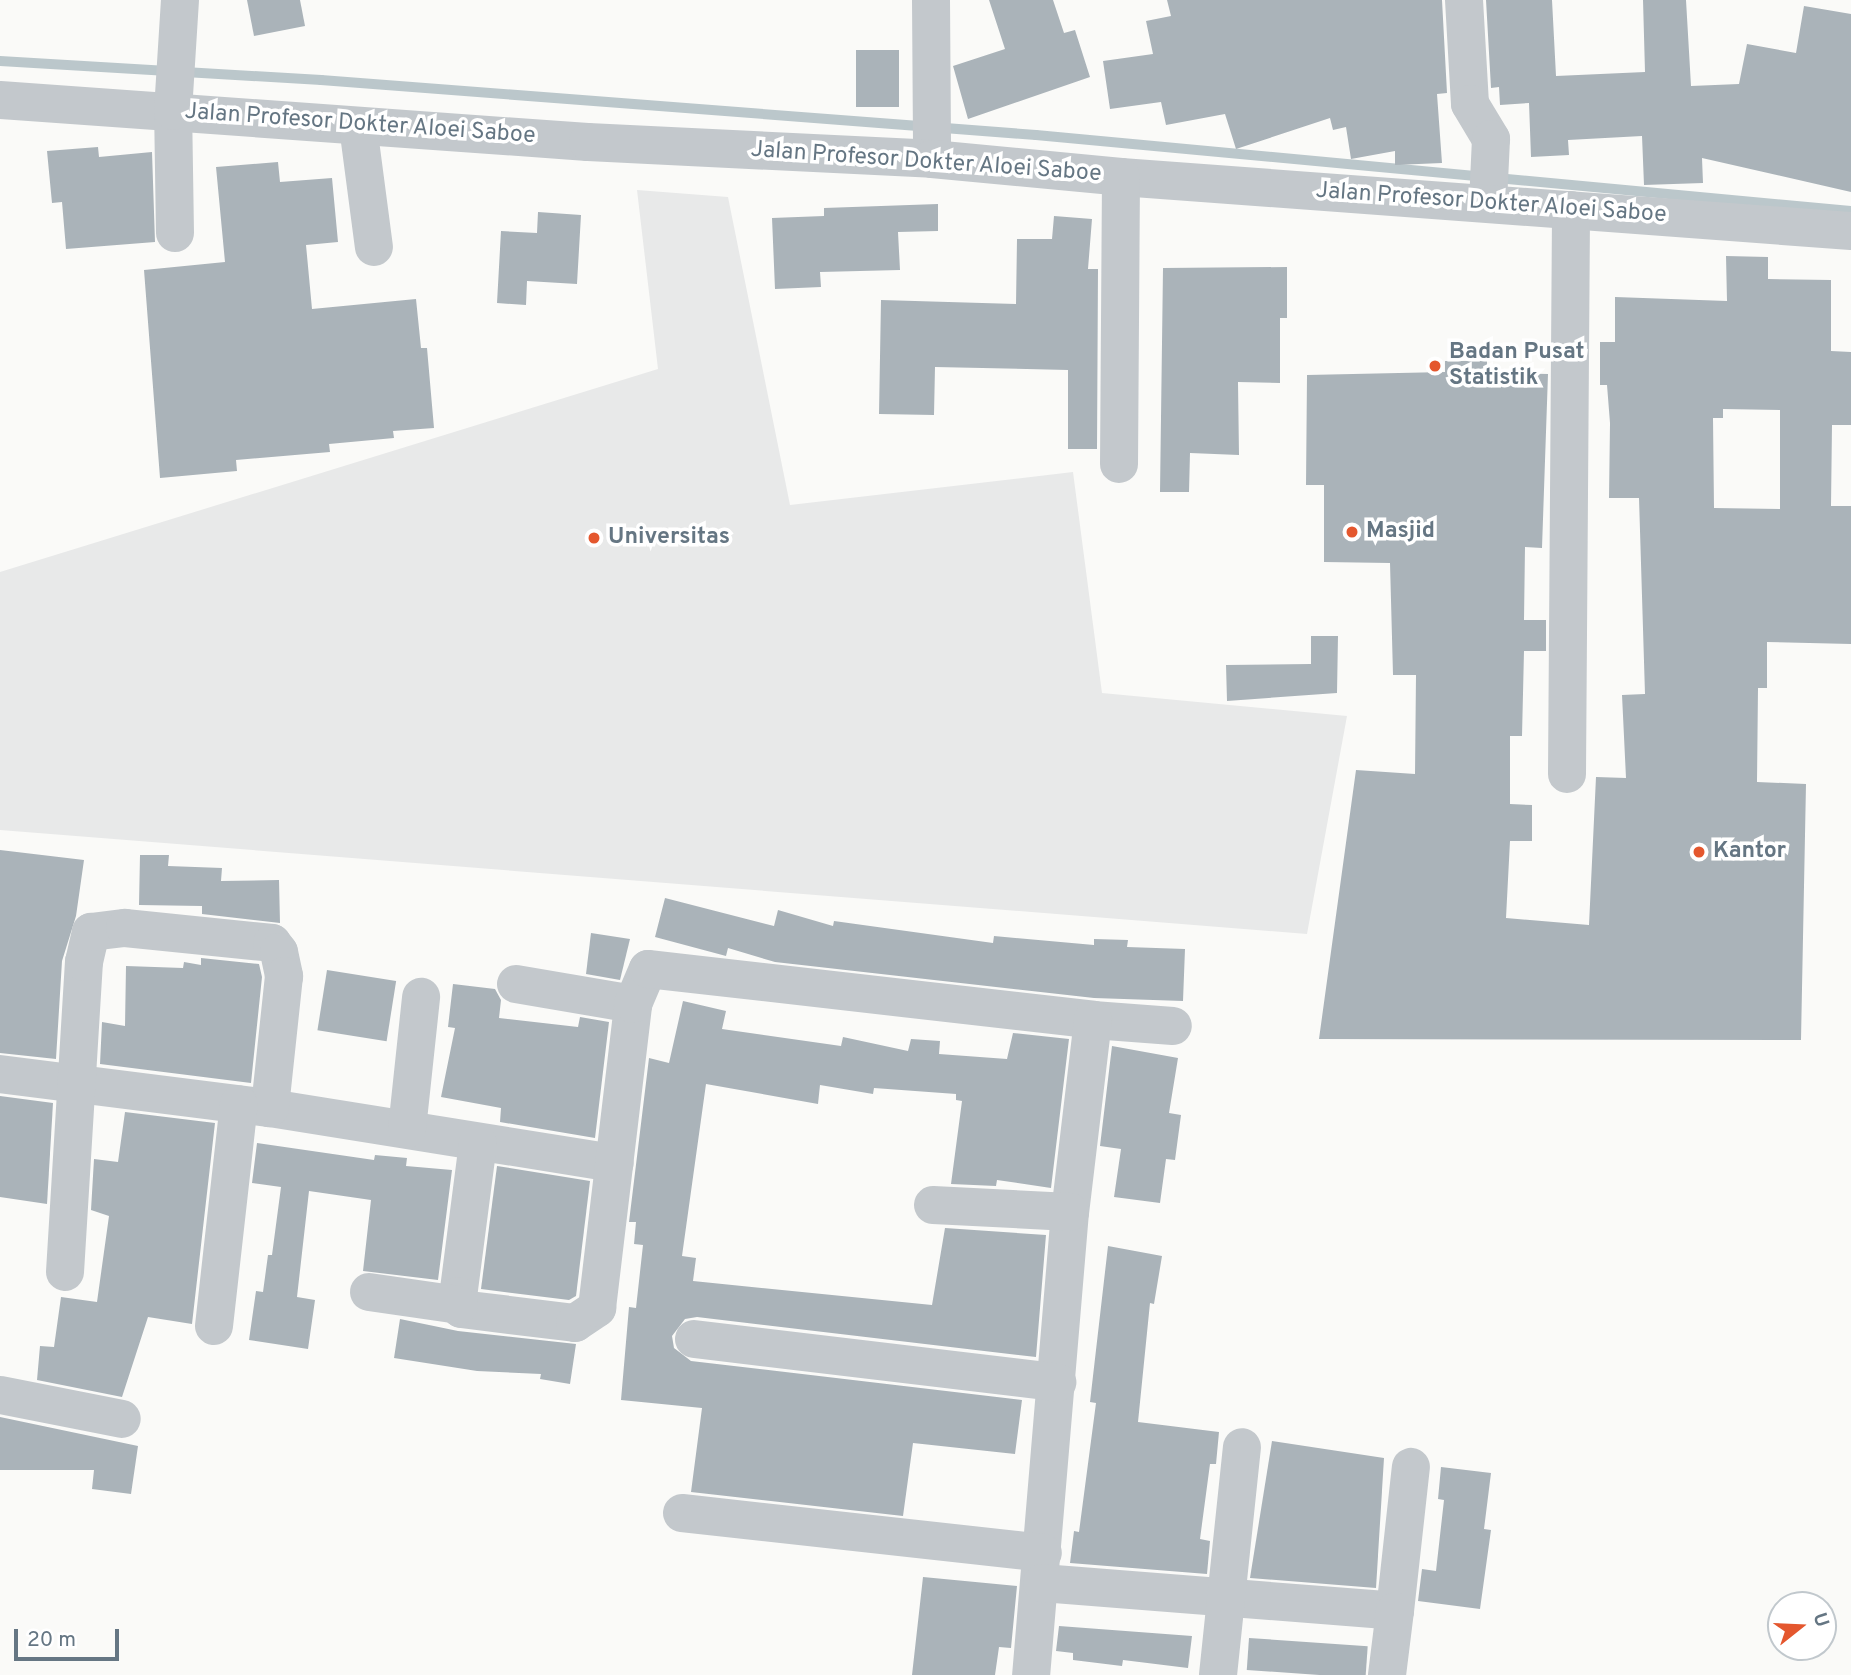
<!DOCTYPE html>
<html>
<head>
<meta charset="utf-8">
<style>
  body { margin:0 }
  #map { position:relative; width:1851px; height:1675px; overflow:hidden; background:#fafaf8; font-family:Overpass,sans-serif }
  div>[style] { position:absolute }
  .built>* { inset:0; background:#e8e9e9 }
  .stream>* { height:10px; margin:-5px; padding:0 5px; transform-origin:5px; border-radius:5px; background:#bbc7cb }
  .building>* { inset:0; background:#aab3b9; transform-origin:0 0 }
  .minor>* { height:38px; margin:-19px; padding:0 19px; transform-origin:19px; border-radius:19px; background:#c3c8cc }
  .dots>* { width:19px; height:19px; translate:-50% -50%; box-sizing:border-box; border:4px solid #fff; border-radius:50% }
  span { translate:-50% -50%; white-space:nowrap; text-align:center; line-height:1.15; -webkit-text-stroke:7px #fff; paint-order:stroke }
  .street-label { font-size:23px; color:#657683 }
  .poi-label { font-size:23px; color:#657683; font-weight:700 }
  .left { translate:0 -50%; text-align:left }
  .north { position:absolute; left:1767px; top:1591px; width:70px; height:70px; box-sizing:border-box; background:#fff; border:2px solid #c1c8cd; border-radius:50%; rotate:72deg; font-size:19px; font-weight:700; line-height:28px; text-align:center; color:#657683 }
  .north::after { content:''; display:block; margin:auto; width:24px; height:32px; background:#e4572e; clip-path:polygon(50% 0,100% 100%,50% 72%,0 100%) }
  .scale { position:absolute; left:14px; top:1629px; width:105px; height:32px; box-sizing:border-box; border:4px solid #657683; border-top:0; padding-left:9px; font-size:21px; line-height:24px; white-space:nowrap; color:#657683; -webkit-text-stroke:5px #fff; paint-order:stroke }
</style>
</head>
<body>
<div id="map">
  <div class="built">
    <i style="clip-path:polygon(637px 190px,728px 197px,790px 505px,1073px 472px,1102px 693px,1347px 716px,1307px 934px,0 830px,0 572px,658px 369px)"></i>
  </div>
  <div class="stream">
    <i style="left:0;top:61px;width:322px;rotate:3.4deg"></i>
    <i style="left:321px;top:80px;width:717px;rotate:4.4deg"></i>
    <i style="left:1036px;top:135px;width:819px;rotate:5.33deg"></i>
  </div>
  <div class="building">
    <i style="clip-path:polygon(247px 0,300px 0,305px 26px,254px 36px)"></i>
    <i style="clip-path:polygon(989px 0,1053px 0,1064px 33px,1075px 30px,1090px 77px,968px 119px,953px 66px,1005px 49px)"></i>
    <i style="clip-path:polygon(1167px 0,1442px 0,1447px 93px,1437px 94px,1442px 163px,1395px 165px,1395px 151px,1351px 159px,1346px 127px,1333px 130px,1330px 118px,1236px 149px,1225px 114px,1166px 125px,1161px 102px,1110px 109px,1103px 61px,1153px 54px,1146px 21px,1171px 16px)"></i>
    <i style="clip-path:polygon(1486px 0,1552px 0,1556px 76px,1645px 72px,1643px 0,1686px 0,1691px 86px,1739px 84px,1747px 44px,1796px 53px,1804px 6px,1851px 14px,1851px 192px,1702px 158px,1703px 183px,1644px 185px,1642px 136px,1568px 140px,1569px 155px,1531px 157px,1529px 103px,1500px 105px,1499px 87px,1491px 88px)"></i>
    <i style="left:899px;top:50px;width:57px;height:43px;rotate:90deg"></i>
    <i style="clip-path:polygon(98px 147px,99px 157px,152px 152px,155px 242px,66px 249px,62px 202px,52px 203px,47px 151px)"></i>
    <i style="clip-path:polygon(278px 162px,280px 182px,332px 178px,338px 242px,306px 245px,312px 309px,416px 299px,421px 348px,427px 348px,434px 428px,393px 431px,394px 438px,329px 444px,330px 452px,236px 460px,237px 471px,160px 478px,144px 270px,225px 262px,216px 167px)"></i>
    <i style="clip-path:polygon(938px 204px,938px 231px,898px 232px,900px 270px,820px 272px,821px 287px,775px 289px,772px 218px,824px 216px,824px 208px)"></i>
    <i style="clip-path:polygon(538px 212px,581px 215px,577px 284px,527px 281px,526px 305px,497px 303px,501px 231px,537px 233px)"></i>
    <i style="clip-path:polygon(1054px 216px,1092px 219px,1088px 269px,1098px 269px,1097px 449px,1068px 449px,1068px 370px,935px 367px,934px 415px,879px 414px,881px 300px,1016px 304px,1017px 239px,1052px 239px)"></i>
    <i style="clip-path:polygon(evenodd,1726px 256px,1768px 257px,1768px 279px,1831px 280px,1831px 351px,1851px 352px,1851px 425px,1832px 425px,1831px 506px,1851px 506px,1851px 644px,1767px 642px,1767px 688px,1758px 688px,1757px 782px,1806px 784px,1801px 1040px,1319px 1039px,1356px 770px,1415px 774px,1416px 675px,1393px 675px,1390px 563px,1324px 562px,1324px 485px,1306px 485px,1307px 375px,1445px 372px,1445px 361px,1487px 361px,1487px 373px,1548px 374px,1542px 548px,1525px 547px,1524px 620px,1546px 620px,1546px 651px,1524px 651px,1522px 736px,1510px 736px,1510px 804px,1532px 805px,1532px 841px,1510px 841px,1506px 918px,1589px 925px,1596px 777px,1626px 778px,1622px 695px,1645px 694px,1639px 498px,1609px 498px,1610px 423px,1607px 385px,1600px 385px,1600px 342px,1615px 342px,1615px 297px,1727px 301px,1726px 256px,1723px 409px,1780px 410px,1780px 509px,1714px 508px,1713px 418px,1723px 418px,1723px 409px)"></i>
    <i style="clip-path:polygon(1287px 267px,1287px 318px,1280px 318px,1280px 383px,1238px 382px,1239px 455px,1190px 453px,1189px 492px,1160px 492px,1163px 268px)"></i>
    <i style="clip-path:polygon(1311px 636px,1338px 636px,1337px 693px,1227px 701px,1226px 665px,1311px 664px)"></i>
    <i style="clip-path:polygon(0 850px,84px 860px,76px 916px,62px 961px,56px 1059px,0 1053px)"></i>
    <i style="clip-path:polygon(140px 855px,169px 855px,168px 866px,222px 868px,221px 881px,279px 880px,280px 923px,202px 914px,202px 906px,139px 905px)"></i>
    <i style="clip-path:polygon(665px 898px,774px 926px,778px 910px,833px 926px,834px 921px,993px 943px,994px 936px,1094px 945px,1094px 939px,1128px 940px,1127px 947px,1185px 949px,1183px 1001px,1094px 998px,775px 962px,728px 948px,726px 956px,655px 937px)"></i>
    <i style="clip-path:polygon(591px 933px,630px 939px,620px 980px,586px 974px)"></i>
    <i style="clip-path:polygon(201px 958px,259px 964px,262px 977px,251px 1083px,100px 1064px,102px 1022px,125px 1026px,126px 966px,183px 968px,184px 962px,201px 965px)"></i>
    <i style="left:327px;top:970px;width:70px;height:61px;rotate:9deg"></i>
    <i style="clip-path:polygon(453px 984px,495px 989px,501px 1000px,499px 1018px,578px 1027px,580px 1017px,609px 1022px,595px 1138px,500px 1122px,501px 1108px,441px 1097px,455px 1028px,448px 1027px)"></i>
    <i style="clip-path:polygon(683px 1001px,726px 1011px,722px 1029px,841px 1046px,843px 1037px,908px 1051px,911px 1039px,940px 1041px,939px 1054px,1007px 1059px,1013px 1033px,1069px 1039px,1051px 1188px,997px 1180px,996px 1186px,951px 1184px,962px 1101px,956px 1100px,956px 1094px,874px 1088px,873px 1094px,820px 1085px,818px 1104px,706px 1084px,682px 1256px,696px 1258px,693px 1281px,932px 1305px,945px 1228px,1046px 1235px,1036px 1357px,697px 1317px,685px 1319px,672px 1336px,674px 1348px,691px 1361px,1022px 1400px,1015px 1454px,913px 1443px,903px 1516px,691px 1492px,702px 1408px,621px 1400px,629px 1307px,636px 1308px,643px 1245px,634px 1244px,636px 1222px,629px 1222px,649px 1058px,669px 1063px)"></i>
    <i style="clip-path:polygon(1112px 1046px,1178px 1058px,1169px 1113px,1181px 1115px,1175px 1160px,1166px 1159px,1160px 1203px,1114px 1197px,1121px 1149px,1100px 1146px)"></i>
    <i style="clip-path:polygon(0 1096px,53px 1103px,47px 1204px,0 1197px)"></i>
    <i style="clip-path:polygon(125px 1112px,215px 1123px,192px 1324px,148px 1317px,122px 1397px,37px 1380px,40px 1346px,54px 1347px,61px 1297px,97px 1302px,109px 1216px,91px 1210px,94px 1159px,118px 1162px)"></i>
    <i style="clip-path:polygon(257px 1143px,374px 1160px,375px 1155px,407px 1158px,406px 1166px,452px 1170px,438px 1280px,363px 1271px,371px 1200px,309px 1191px,297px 1297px,315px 1300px,308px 1349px,249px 1340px,256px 1291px,263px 1292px,268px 1255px,272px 1255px,281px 1187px,252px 1183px)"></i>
    <i style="clip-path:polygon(497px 1166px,590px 1181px,576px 1296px,569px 1300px,481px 1289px)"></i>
    <i style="clip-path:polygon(1108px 1246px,1162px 1256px,1154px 1304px,1150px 1303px,1138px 1422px,1219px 1432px,1216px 1464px,1210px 1464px,1200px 1539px,1210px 1541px,1207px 1574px,1070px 1563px,1074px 1531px,1079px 1532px,1096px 1403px,1090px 1402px)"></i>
    <i style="clip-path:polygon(400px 1319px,458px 1331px,576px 1344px,570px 1384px,540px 1379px,541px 1374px,477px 1371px,394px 1358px)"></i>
    <i style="clip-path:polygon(0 1417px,138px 1446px,131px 1494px,92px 1489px,94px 1470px,0 1470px)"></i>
    <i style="clip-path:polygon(1272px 1441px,1384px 1458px,1376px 1588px,1250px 1578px)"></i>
    <i style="clip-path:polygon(1441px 1467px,1491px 1473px,1484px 1529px,1491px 1530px,1480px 1609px,1418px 1601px,1422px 1569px,1436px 1571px,1444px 1500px,1438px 1499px)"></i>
    <i style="clip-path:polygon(923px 1577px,1017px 1586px,1011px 1648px,999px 1647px,995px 1675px,912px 1675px)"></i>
    <i style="clip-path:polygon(1059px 1626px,1192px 1636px,1188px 1668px,1123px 1660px,1122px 1666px,1073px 1660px,1073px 1653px,1056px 1651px)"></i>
    <i style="left:1249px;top:1638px;width:119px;height:32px;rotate:4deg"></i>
  </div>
  <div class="minor">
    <i style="left:931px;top:0;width:159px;rotate:89.6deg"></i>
    <i style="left:1464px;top:0;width:104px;rotate:86.7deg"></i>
    <i style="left:1470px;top:104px;width:41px;rotate:59deg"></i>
    <i style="left:1491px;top:139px;width:64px;rotate:92.7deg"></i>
    <i style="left:0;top:100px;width:589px;rotate:4.09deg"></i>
    <i style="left:588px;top:142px;width:344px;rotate:2.8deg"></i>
    <i style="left:932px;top:159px;width:190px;rotate:5.4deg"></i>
    <i style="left:1121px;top:177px;width:732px;rotate:4.23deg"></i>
    <i style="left:358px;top:126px;width:122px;rotate:82.5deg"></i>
    <i style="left:175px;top:233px;width:122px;rotate:-90.9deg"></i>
    <i style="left:173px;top:111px;width:111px;rotate:-86.4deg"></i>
    <i style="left:1119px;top:464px;width:287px;rotate:-89.6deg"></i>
    <i style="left:1567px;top:774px;width:564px;rotate:-89.59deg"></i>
    <i style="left:516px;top:984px;width:119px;rotate:9.7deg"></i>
    <i style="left:1093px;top:1020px;width:80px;rotate:4.3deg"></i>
    <i style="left:0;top:1074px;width:272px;rotate:7.2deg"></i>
    <i style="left:270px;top:1108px;width:349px;rotate:9.1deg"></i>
    <i style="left:407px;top:1129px;width:133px;rotate:-83.9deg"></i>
    <i style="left:478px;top:1143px;width:154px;rotate:97.4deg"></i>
    <i style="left:458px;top:1296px;width:13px;rotate:77deg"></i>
    <i style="left:461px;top:1309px;width:115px;rotate:7deg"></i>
    <i style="left:575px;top:1323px;width:27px;rotate:-34deg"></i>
    <i style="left:597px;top:1308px;width:306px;rotate:-83.2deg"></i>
    <i style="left:633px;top:1004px;width:38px;rotate:-67deg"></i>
    <i style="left:648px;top:969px;width:448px;rotate:6.5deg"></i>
    <i style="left:1093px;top:1020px;width:193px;rotate:96.8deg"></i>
    <i style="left:1070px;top:1212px;width:465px;rotate:94.8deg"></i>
    <i style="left:933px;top:1205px;width:137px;rotate:2.9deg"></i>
    <i style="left:65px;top:1272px;width:311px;rotate:-86.5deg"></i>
    <i style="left:84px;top:962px;width:31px;rotate:-77deg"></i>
    <i style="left:91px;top:932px;width:34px;rotate:-7deg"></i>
    <i style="left:125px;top:928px;width:148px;rotate:5.8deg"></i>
    <i style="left:272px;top:943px;width:11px;rotate:52deg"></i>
    <i style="left:279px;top:952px;width:25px;rotate:78deg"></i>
    <i style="left:284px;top:976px;width:133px;rotate:96.1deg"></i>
    <i style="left:369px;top:1292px;width:91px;rotate:8.2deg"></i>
    <i style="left:214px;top:1326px;width:223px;rotate:-83.6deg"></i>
    <i style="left:694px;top:1339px;width:366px;rotate:6.8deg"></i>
    <i style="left:0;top:1395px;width:124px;rotate:11.1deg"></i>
    <i style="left:682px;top:1513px;width:363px;rotate:6.3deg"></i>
    <i style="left:1042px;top:1583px;width:354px;rotate:4.5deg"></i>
    <i style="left:1395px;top:1611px;width:145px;rotate:-83.7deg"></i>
    <i style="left:1218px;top:1675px;width:229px;rotate:-84deg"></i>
    <i style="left:1387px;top:1675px;width:64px;rotate:-82.9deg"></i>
  </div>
  <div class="dots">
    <i style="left:1435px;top:366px;background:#e4572e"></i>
    <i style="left:1352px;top:532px;background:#e4572e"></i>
    <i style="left:594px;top:538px;background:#e4572e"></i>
    <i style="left:1699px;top:852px;background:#e4572e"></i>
  </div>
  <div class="street-label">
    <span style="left:360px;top:125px;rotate:4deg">Jalan Profesor Dokter Aloei Saboe</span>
    <span style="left:926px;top:163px;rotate:4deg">Jalan Profesor Dokter Aloei Saboe</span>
    <span style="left:1491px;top:204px;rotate:4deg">Jalan Profesor Dokter Aloei Saboe</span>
  </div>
  <div class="poi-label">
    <span class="left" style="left:1449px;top:366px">Badan Pusat<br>Statistik</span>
    <span class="left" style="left:1366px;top:532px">Masjid</span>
    <span class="left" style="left:608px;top:538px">Universitas</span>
    <span class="left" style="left:1713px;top:852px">Kantor</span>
  </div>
  <div class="north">U</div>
  <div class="scale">20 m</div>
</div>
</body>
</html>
